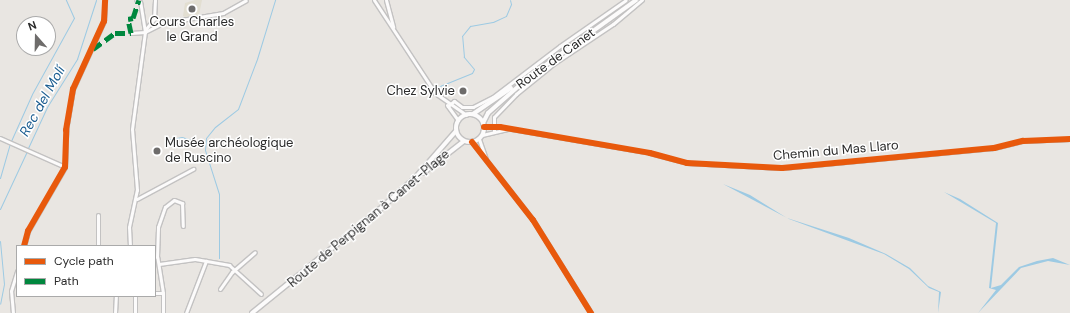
<!DOCTYPE html>
<html>
<head>
<meta charset="utf-8">
<style>
  body { margin:0 }
  #map { position:relative; width:1070px; height:313px; overflow:hidden; background:#e9e6e2; font-family:"DM Sans",sans-serif }
  div>[style] { position:absolute }
  .education>* { inset:0; background:#e2ded1 }
  .water>* { inset:0; background:#9dcae3 }
  .stream>* { height:1px; margin:-0.5px; padding:0 0.5px; transform-origin:0.5px; border-radius:0.5px; background:#9dcae3 }
  .roads { filter:drop-shadow(1px 0 #c3c2c2) drop-shadow(-1px 0 #c3c2c2) drop-shadow(0 1px #c3c2c2) drop-shadow(0 -1px #c3c2c2) }
  .street>* { height:3px; margin:-1.5px; padding:0 1.5px; transform-origin:1.5px; border-radius:1.5px; background:#fcfbfb }
  .secondary>* { height:4px; margin:-2px; padding:0 2px; transform-origin:2px; border-radius:2px; background:#fcfbfb }
  .secondary>.ring { margin:-2px; padding:0; box-sizing:content-box; background:none; border:4px solid #fcfbfb; border-radius:50% }
  .quiet>* { height:5px; margin-top:-2.5px; transform-origin:0; background:repeating-linear-gradient(90deg,#00873e 0 10px,transparent 0 15px) }
  .cycleway>* { height:6px; margin:-3px; padding:0 3px; transform-origin:3px; border-radius:3px; background:#e8590c }
  .dots>* { width:11px; height:11px; translate:-50% -50%; box-sizing:border-box; border:2px solid #fff; border-radius:50% }
  span { translate:-50% -50%; white-space:nowrap; text-align:center; line-height:1.15; -webkit-text-stroke:3px #fff; paint-order:stroke }
  .poi-label { font-size:13px; color:#2b2b2b }
  .right { translate:-100% -50%; text-align:right }
  .left { translate:0 -50%; text-align:left }
  .street-label { font-size:13px; color:#2b2b2b }
  .water-label { font-size:14px; color:#1b5d90; font-style:italic }
  .legend { position:absolute; left:16px; top:245px; width:140px; height:52px; box-sizing:border-box; background:#fff; border:1px solid #aaa; margin:0; padding:5px 7px; list-style:none; font-size:12px; color:#2b2b2b }
  .legend li { display:flex; align-items:center; gap:8px; height:20px }
  .legend b { width:20px; border:1px solid #aaa }
  .north { position:absolute; left:16px; top:16px; width:40px; height:40px; box-sizing:border-box; background:#fff; border:1px solid #aaa; border-radius:50%; rotate:340deg; font-size:11px; font-weight:700; line-height:16px; text-align:center; color:#2b2b2b }
  .north::after { content:''; display:block; margin:auto; width:14px; height:18px; background:#6e6c6b; clip-path:polygon(50% 0,100% 100%,50% 72%,0 100%) }
</style>
</head>
<body>
<div id="map">
  <div class="education">
    <i style="clip-path:polygon(195px 0,202px 0,199px 15px,185px 17px,183px 16px,185px 3px)"></i>
  </div>
  <div class="water">
    <i style="clip-path:polygon(723px 184px,750px 195px,787px 218px,849px 238px,886px 254px,910px 268px,928px 286px,941px 292px,938px 313px,939px 292px,929px 288px,909px 269px,884px 254px,789px 219px)"></i>
    <i style="clip-path:polygon(944px 192px,960px 199px,998px 223px,991px 288px,1001px 285px,1019px 267px,1037px 261px,1053px 258px,1070px 265px,1048px 261px,1021px 268px,978px 313px,996px 290px,989px 288px,996px 223px)"></i>
  </div>
  <div class="stream">
    <i style="left:435px;top:88px;width:40px;rotate:-22deg"></i>
    <i style="left:472px;top:73px;width:4px;rotate:-63deg"></i>
    <i style="left:474px;top:69px;width:16px;rotate:-130deg"></i>
    <i style="left:464px;top:57px;width:21px;rotate:-95deg"></i>
    <i style="left:462px;top:36px;width:13px;rotate:-51deg"></i>
    <i style="left:470px;top:26px;width:23px;rotate:-10deg"></i>
    <i style="left:493px;top:22px;width:14px;rotate:-25deg"></i>
    <i style="left:506px;top:16px;width:13px;rotate:-67deg"></i>
    <i style="left:511px;top:4px;width:4px;rotate:-104deg"></i>
    <i style="left:166px;top:140px;width:16px;rotate:-11deg"></i>
    <i style="left:182px;top:137px;width:24px;rotate:19deg"></i>
    <i style="left:11px;top:141px;width:51px;rotate:-65.9deg"></i>
    <i style="left:32px;top:94px;width:87px;rotate:-61.1deg"></i>
    <i style="left:74px;top:18px;width:20px;rotate:-114deg"></i>
    <i style="left:28px;top:148px;width:45px;rotate:-65.1deg"></i>
    <i style="left:47px;top:107px;width:57px;rotate:-58deg"></i>
    <i style="left:77px;top:59px;width:62px;rotate:-72.1deg"></i>
    <i style="left:0;top:178px;width:35px;rotate:-74deg"></i>
    <i style="left:0;top:209px;width:64px;rotate:-65deg"></i>
    <i style="left:0;top:241px;width:43px;rotate:84.7deg"></i>
    <i style="left:4px;top:284px;width:20px;rotate:101deg"></i>
    <i style="left:219px;top:258px;width:64px;rotate:-90deg"></i>
    <i style="left:219px;top:194px;width:46px;rotate:-107.7deg"></i>
    <i style="left:205px;top:150px;width:12px;rotate:-85deg"></i>
    <i style="left:206px;top:138px;width:14px;rotate:-51deg"></i>
    <i style="left:215px;top:127px;width:29px;rotate:-38deg"></i>
    <i style="left:238px;top:109px;width:53px;rotate:-69.2deg"></i>
    <i style="left:257px;top:59px;width:62px;rotate:-73deg"></i>
  </div>
  <div class="roads">
    <div class="street">
      <i style="left:374px;top:0;width:111px;rotate:56.7deg"></i>
      <i style="left:435px;top:93px;width:38px;rotate:35deg"></i>
      <i style="left:386px;top:0;width:28px;rotate:75deg"></i>
      <i style="left:145px;top:30px;width:14px;rotate:-51deg"></i>
      <i style="left:154px;top:19px;width:19px;rotate:-87deg"></i>
      <i style="left:145px;top:32px;width:20px;rotate:-27deg"></i>
      <i style="left:163px;top:23px;width:61px;rotate:-9.5deg"></i>
      <i style="left:223px;top:13px;width:26px;rotate:-29deg"></i>
      <i style="left:131px;top:33px;width:14px;rotate:-4deg"></i>
      <i style="left:447px;top:105px;width:19px;rotate:54deg"></i>
      <i style="left:448px;top:106px;width:8px;rotate:-40deg"></i>
      <i style="left:454px;top:101px;width:10px;rotate:37deg"></i>
      <i style="left:462px;top:107px;width:11px"></i>
      <i style="left:473px;top:107px;width:22px;rotate:-27deg"></i>
      <i style="left:493px;top:97px;width:84px;rotate:-37.3deg"></i>
      <i style="left:560px;top:46px;width:80px;rotate:-34.9deg"></i>
      <i style="left:484px;top:127px;width:16px"></i>
      <i style="left:500px;top:127px;width:152px;rotate:9.8deg"></i>
      <i style="left:650px;top:153px;width:38px;rotate:15deg"></i>
      <i style="left:687px;top:163px;width:95px;rotate:3deg"></i>
      <i style="left:782px;top:168px;width:213px;rotate:-5.4deg"></i>
      <i style="left:994px;top:148px;width:30px;rotate:-14deg"></i>
      <i style="left:1023px;top:141px;width:47px;rotate:-2.4deg"></i>
      <i style="left:494px;top:132px;width:15px;rotate:-90deg"></i>
      <i style="left:494px;top:117px;width:32px;rotate:-46deg"></i>
      <i style="left:516px;top:94px;width:48px;rotate:-39deg"></i>
      <i style="left:553px;top:64px;width:72px;rotate:-33.7deg"></i>
      <i style="left:613px;top:24px;width:38px;rotate:-40deg"></i>
      <i style="left:482px;top:135px;width:26px;rotate:-13deg"></i>
      <i style="left:0;top:138px;width:71px;rotate:24deg"></i>
      <i style="left:479px;top:139px;width:21px;rotate:71deg"></i>
      <i style="left:472px;top:142px;width:99px;rotate:52deg"></i>
      <i style="left:533px;top:220px;width:110px;rotate:58.1deg"></i>
      <i style="left:137px;top:199px;width:64px;rotate:-28.2deg"></i>
      <i style="left:98px;top:215px;width:31px;rotate:90deg"></i>
      <i style="left:24px;top:246px;width:16px;rotate:-75deg"></i>
      <i style="left:28px;top:231px;width:74px;rotate:-60deg"></i>
      <i style="left:65px;top:167px;width:37px;rotate:-88deg"></i>
      <i style="left:66px;top:130px;width:42px;rotate:-80.3deg"></i>
      <i style="left:73px;top:89px;width:75px;rotate:-65.5deg"></i>
      <i style="left:104px;top:21px;width:21px;rotate:-87deg"></i>
      <i style="left:130px;top:246px;width:19px;rotate:-93deg"></i>
      <i style="left:129px;top:227px;width:38px;rotate:-78deg"></i>
      <i style="left:137px;top:190px;width:61px;rotate:-94.7deg"></i>
      <i style="left:132px;top:129px;width:98px;rotate:-82.4deg"></i>
      <i style="left:145px;top:32px;width:30px;rotate:-99deg"></i>
      <i style="left:140px;top:2px;width:4px;rotate:-153deg"></i>
      <i style="left:159px;top:264px;width:36px;rotate:-8deg"></i>
      <i style="left:195px;top:259px;width:35px;rotate:10deg"></i>
      <i style="left:229px;top:265px;width:43px;rotate:42.2deg"></i>
      <i style="left:220px;top:289px;width:21px;rotate:-55deg"></i>
      <i style="left:232px;top:272px;width:30px;rotate:-41deg"></i>
      <i style="left:155px;top:293px;width:8px"></i>
      <i style="left:13px;top:313px;width:22px;rotate:-95deg"></i>
      <i style="left:11px;top:291px;width:21px;rotate:-73deg"></i>
      <i style="left:115px;top:313px;width:17px;rotate:-87deg"></i>
      <i style="left:135px;top:313px;width:17px;rotate:-90deg"></i>
      <i style="left:163px;top:313px;width:20px;rotate:-90deg"></i>
      <i style="left:163px;top:293px;width:36px;rotate:-99deg"></i>
      <i style="left:157px;top:257px;width:30px;rotate:-88deg"></i>
      <i style="left:158px;top:227px;width:21px;rotate:-71deg"></i>
      <i style="left:165px;top:207px;width:11px;rotate:-38deg"></i>
      <i style="left:174px;top:200px;width:9px;rotate:21deg"></i>
      <i style="left:182px;top:203px;width:23px;rotate:88deg"></i>
      <i style="left:186px;top:313px;width:56px;rotate:-69deg"></i>
    </div>
    <div class="secondary">
      <i style="left:473px;top:114px;width:46px;rotate:-34.4deg"></i>
      <i class="ring" style="left:456px;top:114px;width:24px;height:24px"></i>
      <i style="left:483px;top:123px;width:11px;rotate:-63deg"></i>
      <i style="left:488px;top:113px;width:55px;rotate:-41.3deg"></i>
      <i style="left:529px;top:77px;width:132px;rotate:-35.7deg"></i>
      <i style="left:423px;top:173px;width:52px;rotate:-38deg"></i>
      <i style="left:252px;top:313px;width:165px;rotate:-39.1deg"></i>
      <i style="left:380px;top:209px;width:47px;rotate:-41.5deg"></i>
      <i style="left:415px;top:178px;width:62px;rotate:-48.9deg"></i>
    </div>
  </div>
  <div class="quiet">
    <i style="left:93px;top:49px;width:27px;rotate:-36deg"></i>
    <i style="left:115px;top:33px;width:16px"></i>
    <i style="left:131px;top:33px;width:14px;rotate:-102deg"></i>
    <i style="left:128px;top:19px;width:5px;rotate:-11deg"></i>
    <i style="left:133px;top:18px;width:19px;rotate:-72deg"></i>
  </div>
  <div class="cycleway">
    <i style="left:484px;top:127px;width:16px"></i>
    <i style="left:500px;top:127px;width:152px;rotate:9.8deg"></i>
    <i style="left:650px;top:153px;width:38px;rotate:15deg"></i>
    <i style="left:687px;top:163px;width:95px;rotate:3deg"></i>
    <i style="left:782px;top:168px;width:213px;rotate:-5.4deg"></i>
    <i style="left:994px;top:148px;width:30px;rotate:-14deg"></i>
    <i style="left:1023px;top:141px;width:47px;rotate:-2.4deg"></i>
    <i style="left:472px;top:142px;width:99px;rotate:52deg"></i>
    <i style="left:533px;top:220px;width:110px;rotate:58.1deg"></i>
    <i style="left:24px;top:246px;width:16px;rotate:-75deg"></i>
    <i style="left:28px;top:231px;width:74px;rotate:-60deg"></i>
    <i style="left:65px;top:167px;width:37px;rotate:-88deg"></i>
    <i style="left:66px;top:130px;width:42px;rotate:-80.3deg"></i>
    <i style="left:73px;top:89px;width:75px;rotate:-65.5deg"></i>
    <i style="left:104px;top:21px;width:21px;rotate:-87deg"></i>
  </div>
  <div class="dots">
    <i style="left:192px;top:9px;background:#6e6c6b"></i>
    <i style="left:463px;top:91px;background:#6e6c6b"></i>
    <i style="left:157px;top:151px;background:#6e6c6b"></i>
  </div>
  <div class="poi-label">
    <span style="left:192px;top:30px">Cours Charles<br>le Grand</span>
    <span class="right" style="left:455px;top:91px">Chez Sylvie</span>
    <span class="left" style="left:165px;top:151px">Musée archéologique<br>de Ruscino</span>
  </div>
  <div class="street-label">
    <span style="left:556px;top:59px;rotate:-36deg">Route de Canet</span>
    <span style="left:836px;top:151px;rotate:-5deg">Chemin du Mas Llaro</span>
    <span style="left:369px;top:219px;rotate:-40deg">Route de Perpignan à Canet-Plage</span>
  </div>
  <div class="water-label">
    <span style="left:42px;top:101px;rotate:-61deg">Rec del Molí</span>
  </div>
  <ul class="legend">
  <li><b style="height:5px;background:#e8590c"></b>Cycle path</li>
  <li><b style="height:5px;background:#00873e"></b>Path</li>
  </ul>
  <div class="north">N</div>
</div>
</body>
</html>
